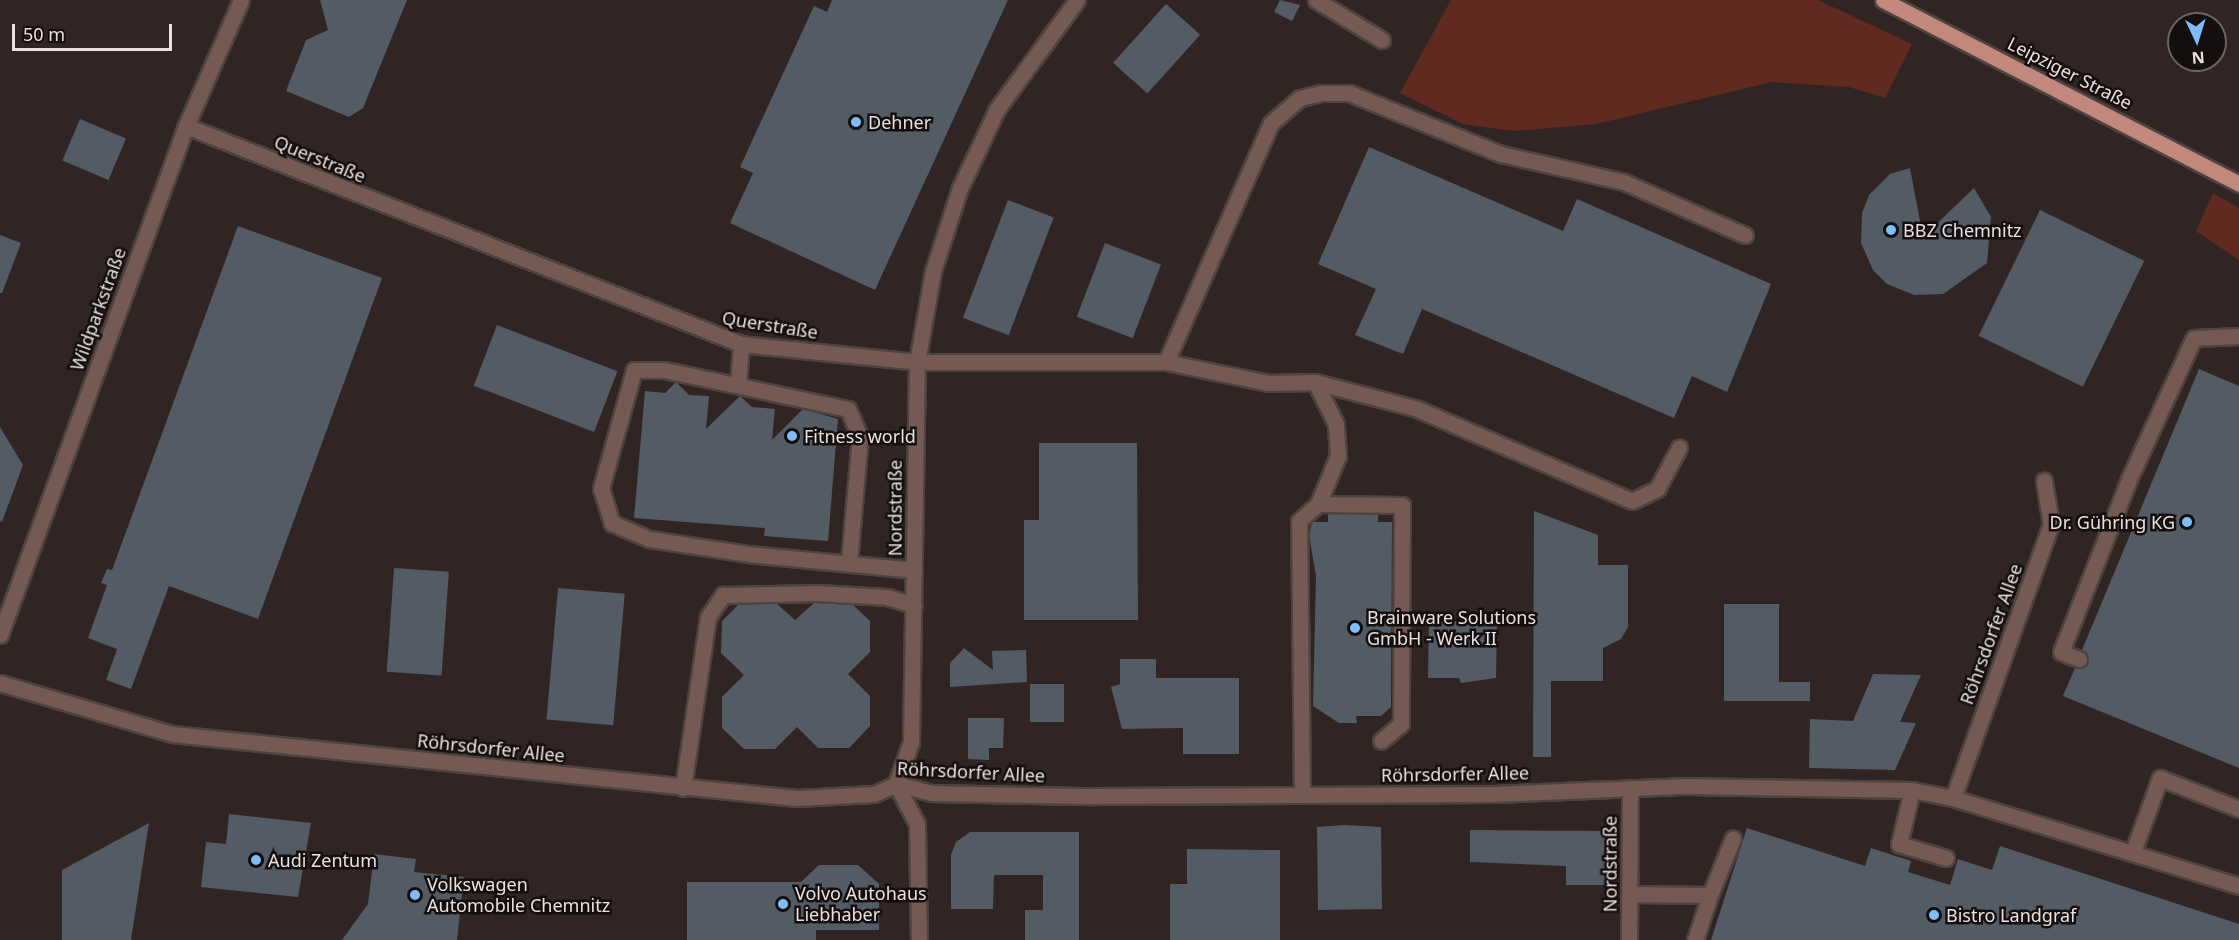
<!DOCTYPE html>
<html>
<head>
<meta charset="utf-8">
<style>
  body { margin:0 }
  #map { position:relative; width:2239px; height:940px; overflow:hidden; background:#302523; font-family:"Noto Sans",sans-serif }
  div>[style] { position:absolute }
  .green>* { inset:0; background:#612a20 }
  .building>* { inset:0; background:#535b64; transform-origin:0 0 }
  .roads { filter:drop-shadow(2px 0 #4e4341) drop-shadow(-2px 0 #4e4341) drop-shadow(0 2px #4e4341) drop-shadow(0 -2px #4e4341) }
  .minor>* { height:15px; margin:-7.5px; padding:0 7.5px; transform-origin:7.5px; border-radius:7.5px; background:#755953 }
  .major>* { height:15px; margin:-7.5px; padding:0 7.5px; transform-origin:7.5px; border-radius:7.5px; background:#c2887c }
  .dots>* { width:16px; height:16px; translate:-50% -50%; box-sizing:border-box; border:3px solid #140f0e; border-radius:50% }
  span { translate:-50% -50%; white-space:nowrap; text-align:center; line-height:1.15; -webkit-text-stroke:5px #140f0e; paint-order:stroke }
  .street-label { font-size:18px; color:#e9e1df }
  .poi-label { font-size:18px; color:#e9e1df }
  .left { translate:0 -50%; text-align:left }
  .right { translate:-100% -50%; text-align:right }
  .north { position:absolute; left:2167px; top:12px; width:60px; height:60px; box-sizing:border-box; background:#140f0e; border:2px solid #696362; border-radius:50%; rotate:176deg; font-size:16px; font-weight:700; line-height:24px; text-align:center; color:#e9e1df }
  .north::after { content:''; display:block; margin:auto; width:21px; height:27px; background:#7ebdf9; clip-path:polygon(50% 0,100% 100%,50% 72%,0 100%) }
  .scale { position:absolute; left:12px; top:24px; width:160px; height:27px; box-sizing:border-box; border:3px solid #e9e1df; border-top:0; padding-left:8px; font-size:18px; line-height:21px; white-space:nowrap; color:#e9e1df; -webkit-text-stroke:4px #140f0e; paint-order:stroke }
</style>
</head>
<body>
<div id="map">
  <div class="green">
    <i style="clip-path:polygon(1451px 0,1818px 0,1912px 44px,1885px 98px,1849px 87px,1772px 82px,1596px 124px,1514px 131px,1463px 124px,1400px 93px)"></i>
    <i style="clip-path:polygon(2213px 193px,2239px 208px,2239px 260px,2196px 231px)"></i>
  </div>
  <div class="building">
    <i style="clip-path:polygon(320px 0,407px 0,363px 108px,349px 117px,286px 91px,306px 40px,328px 30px)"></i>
    <i style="clip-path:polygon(832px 0,1008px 0,875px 290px,730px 223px,753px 173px,740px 167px,814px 6px,827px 12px)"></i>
    <i style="clip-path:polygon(1280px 0,1300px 5px,1292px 21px,1274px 12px)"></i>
    <i style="left:1166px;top:4px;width:46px;height:79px;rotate:42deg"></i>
    <i style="left:80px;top:119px;width:50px;height:45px;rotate:23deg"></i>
    <i style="clip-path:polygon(1369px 147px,1563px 231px,1577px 199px,1771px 284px,1727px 392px,1692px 376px,1674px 418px,1422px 309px,1403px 354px,1355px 335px,1376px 289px,1318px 264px)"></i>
    <i style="clip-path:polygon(1910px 168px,1923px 237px,1974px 188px,1991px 217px,1987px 263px,1943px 294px,1914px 295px,1887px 284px,1873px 270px,1861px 243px,1862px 213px,1869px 195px,1890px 174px)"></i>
    <i style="left:1008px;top:200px;width:49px;height:126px;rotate:21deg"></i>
    <i style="left:2040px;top:210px;width:116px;height:140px;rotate:26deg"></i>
    <i style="clip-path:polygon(238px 226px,382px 278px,258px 619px,169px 586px,131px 689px,106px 680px,117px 649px,88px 638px,107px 585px,101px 583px,107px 569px,112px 570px)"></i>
    <i style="clip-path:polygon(0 235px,21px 243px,2px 293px,0 293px)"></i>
    <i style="left:1105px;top:243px;width:60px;height:79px;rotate:21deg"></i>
    <i style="left:497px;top:325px;width:129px;height:65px;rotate:21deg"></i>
    <i style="clip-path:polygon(2199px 369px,2239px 386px,2239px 768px,2063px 696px,2075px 668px,2088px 663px,2082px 650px)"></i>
    <i style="clip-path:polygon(676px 382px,689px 395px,709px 396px,706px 429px,740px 396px,752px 407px,775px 409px,772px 440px,803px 409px,838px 419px,828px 541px,764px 536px,765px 528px,634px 518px,645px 391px,665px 393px)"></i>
    <i style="clip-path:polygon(0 427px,23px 465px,2px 522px,0 521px)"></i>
    <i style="clip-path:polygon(1039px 443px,1137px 443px,1138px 620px,1024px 620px,1024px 520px,1039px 520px)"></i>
    <i style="clip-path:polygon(1534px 511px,1598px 535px,1598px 565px,1628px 565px,1628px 627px,1621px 639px,1603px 648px,1603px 681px,1551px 681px,1551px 757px,1533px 757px)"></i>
    <i style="clip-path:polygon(1328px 514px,1378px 514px,1378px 522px,1392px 522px,1391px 707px,1381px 716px,1356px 716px,1357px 723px,1339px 723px,1313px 706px,1316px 576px,1309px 535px,1312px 522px,1328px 522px)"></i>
    <i style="left:394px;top:568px;width:55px;height:104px;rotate:4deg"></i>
    <i style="left:558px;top:588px;width:67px;height:132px;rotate:5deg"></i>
    <i style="clip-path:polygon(814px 603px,853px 605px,870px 621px,870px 652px,848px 674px,870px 696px,870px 726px,849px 748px,818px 748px,797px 727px,775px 749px,744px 749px,722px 728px,722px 697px,744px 675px,721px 653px,722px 621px,739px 604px,777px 604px,795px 620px)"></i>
    <i style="clip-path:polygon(1724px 604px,1779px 604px,1779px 682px,1810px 682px,1810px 701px,1724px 701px)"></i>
    <i style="clip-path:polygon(1429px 621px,1497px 622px,1496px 678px,1461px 683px,1459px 678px,1428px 678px)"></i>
    <i style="clip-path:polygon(964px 648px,993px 670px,992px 651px,1026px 650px,1027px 682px,950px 687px,950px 663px)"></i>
    <i style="clip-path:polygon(1120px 659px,1156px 659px,1156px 678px,1239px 678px,1239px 754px,1183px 754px,1183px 728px,1122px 729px,1111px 687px,1120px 684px)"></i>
    <i style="clip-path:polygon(1873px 674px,1921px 675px,1900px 722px,1916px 723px,1895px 770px,1809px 768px,1810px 719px,1853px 721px)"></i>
    <i style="left:1030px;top:684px;width:34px;height:38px"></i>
    <i style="clip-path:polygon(968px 718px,1004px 718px,1003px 748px,989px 748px,989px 760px,968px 759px)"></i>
    <i style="clip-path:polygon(229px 814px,311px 823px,298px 897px,201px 887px,206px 842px,226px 844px)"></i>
    <i style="clip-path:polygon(149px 823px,131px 940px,62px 940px,62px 870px)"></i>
    <i style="clip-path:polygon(1345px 825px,1381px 827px,1382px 909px,1318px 910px,1317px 827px)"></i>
    <i style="clip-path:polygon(1747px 828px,1865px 866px,1871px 848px,1911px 861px,1908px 872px,1950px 885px,1958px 859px,1992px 870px,2000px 846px,2239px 924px,2239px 940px,1711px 940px)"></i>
    <i style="clip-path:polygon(1470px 830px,1608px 831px,1612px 885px,1566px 885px,1566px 866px,1470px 862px)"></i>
    <i style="clip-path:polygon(970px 832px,1079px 832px,1079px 940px,1025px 940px,1025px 910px,1043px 910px,1043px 875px,994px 875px,993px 909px,951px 909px,951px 855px,956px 842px)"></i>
    <i style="clip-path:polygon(1187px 849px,1280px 850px,1280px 940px,1170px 940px,1170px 884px,1187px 884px)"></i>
    <i style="clip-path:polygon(374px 854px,416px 859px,414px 872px,464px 877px,457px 940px,342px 940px,368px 904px)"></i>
    <i style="clip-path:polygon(819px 865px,858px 865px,879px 884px,879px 930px,816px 930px,816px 940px,687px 940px,687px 882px,801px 882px)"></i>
  </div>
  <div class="roads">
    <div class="minor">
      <i style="left:1316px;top:0;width:77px;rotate:31.2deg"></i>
      <i style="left:186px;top:126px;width:596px;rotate:21.44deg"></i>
      <i style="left:741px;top:344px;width:177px;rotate:5.8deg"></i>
      <i style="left:917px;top:362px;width:249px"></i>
      <i style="left:1166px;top:362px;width:104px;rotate:11.6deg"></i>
      <i style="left:1268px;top:383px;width:47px;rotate:-1.2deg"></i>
      <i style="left:1315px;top:382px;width:103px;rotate:14.6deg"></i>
      <i style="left:1415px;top:408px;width:236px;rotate:23.2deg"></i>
      <i style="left:1632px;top:501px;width:28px;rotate:-26deg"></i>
      <i style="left:1657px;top:489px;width:47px;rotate:-61.8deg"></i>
      <i style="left:1166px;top:362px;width:261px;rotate:-66.3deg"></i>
      <i style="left:1271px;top:123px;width:38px;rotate:-41deg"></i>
      <i style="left:1300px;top:98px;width:22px;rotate:-13deg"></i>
      <i style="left:1321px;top:93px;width:28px"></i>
      <i style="left:1349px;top:93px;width:164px;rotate:21.9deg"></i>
      <i style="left:1501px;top:154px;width:126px;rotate:12.8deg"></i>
      <i style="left:1624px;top:182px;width:132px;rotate:23.7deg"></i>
      <i style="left:738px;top:384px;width:40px;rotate:-85.7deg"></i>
      <i style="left:1318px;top:504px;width:84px;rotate:0.7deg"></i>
      <i style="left:1402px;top:505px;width:219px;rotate:90.3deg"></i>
      <i style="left:1401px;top:724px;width:26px;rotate:140deg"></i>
      <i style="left:849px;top:562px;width:125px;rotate:-85deg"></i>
      <i style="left:860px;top:437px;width:30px;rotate:-113deg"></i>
      <i style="left:848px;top:409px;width:188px;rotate:-168deg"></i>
      <i style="left:664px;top:370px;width:30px;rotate:180deg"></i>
      <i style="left:634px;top:370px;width:123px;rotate:105.6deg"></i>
      <i style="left:601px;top:488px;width:37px;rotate:73deg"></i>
      <i style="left:612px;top:523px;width:40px;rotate:23.4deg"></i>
      <i style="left:649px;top:539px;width:100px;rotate:8.6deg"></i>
      <i style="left:748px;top:554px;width:167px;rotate:5.5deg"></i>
      <i style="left:0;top:635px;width:542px;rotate:-69.93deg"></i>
      <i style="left:186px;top:126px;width:137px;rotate:-66.4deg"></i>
      <i style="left:2079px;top:659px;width:19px;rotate:-159deg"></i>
      <i style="left:2061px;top:652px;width:186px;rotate:-68.5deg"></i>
      <i style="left:2129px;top:479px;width:155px;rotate:-65.3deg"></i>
      <i style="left:2194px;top:338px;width:45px;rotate:-2.5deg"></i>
      <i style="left:0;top:683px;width:179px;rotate:16.5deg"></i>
      <i style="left:172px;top:734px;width:628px;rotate:5.85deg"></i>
      <i style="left:797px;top:798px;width:77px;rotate:-3deg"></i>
      <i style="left:874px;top:794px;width:24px;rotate:-24deg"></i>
      <i style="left:896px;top:784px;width:36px;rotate:14deg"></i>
      <i style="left:931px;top:793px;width:163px;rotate:1.1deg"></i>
      <i style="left:1094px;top:796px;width:399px;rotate:-0.3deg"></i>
      <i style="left:1493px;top:794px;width:194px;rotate:-2.4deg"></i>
      <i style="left:1687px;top:786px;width:225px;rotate:1deg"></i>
      <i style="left:1912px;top:790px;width:42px;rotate:11deg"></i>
      <i style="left:1953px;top:798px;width:299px;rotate:17.1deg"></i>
      <i style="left:683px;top:788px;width:173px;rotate:-81.7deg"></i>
      <i style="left:708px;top:617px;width:27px;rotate:-56deg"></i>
      <i style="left:723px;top:595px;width:95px;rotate:-1.2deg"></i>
      <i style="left:818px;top:593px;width:69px;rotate:3.3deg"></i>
      <i style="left:887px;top:597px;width:28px;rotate:17deg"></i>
      <i style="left:1912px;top:790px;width:56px;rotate:103.5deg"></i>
      <i style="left:1899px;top:844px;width:49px;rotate:16.6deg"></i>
      <i style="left:1302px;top:795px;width:274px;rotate:-90.6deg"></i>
      <i style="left:1299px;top:521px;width:25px;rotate:-42deg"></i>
      <i style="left:1318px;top:504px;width:52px;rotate:-67.4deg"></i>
      <i style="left:1338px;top:456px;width:32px;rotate:-94deg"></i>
      <i style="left:1336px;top:424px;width:47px;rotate:-116.6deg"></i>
      <i style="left:1953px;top:798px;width:290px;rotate:-70.3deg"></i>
      <i style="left:2051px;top:525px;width:45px;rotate:-99deg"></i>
      <i style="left:2133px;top:852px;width:79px;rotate:-70deg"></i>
      <i style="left:2160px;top:778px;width:85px;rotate:21.4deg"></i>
      <i style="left:1630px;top:894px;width:80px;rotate:0.7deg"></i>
      <i style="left:1710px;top:895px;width:61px;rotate:-68deg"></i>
      <i style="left:919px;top:940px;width:116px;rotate:-91deg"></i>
      <i style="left:917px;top:824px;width:45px;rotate:-117.7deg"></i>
      <i style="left:896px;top:784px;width:45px;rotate:-70.3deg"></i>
      <i style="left:911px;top:742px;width:380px;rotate:-89.1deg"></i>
      <i style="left:917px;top:362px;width:92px;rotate:-80deg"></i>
      <i style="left:933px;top:271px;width:87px;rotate:-72deg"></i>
      <i style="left:960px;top:188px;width:87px;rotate:-64.9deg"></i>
      <i style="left:997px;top:109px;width:135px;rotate:-53.7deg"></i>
      <i style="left:1629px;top:940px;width:152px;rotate:-89.6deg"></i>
      <i style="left:1695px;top:940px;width:47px;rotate:-71.6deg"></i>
    </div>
    <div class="major">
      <i style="left:1883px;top:0;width:401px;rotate:27.3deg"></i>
    </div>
  </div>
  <div class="dots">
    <i style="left:856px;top:122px;background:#7ebdf9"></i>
    <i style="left:1891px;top:230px;background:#7ebdf9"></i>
    <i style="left:792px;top:436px;background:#7ebdf9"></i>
    <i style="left:2187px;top:522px;background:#7ebdf9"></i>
    <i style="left:1355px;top:628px;background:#7ebdf9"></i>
    <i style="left:256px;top:860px;background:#7ebdf9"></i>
    <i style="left:415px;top:895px;background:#7ebdf9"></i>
    <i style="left:783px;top:904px;background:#7ebdf9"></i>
    <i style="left:1934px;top:915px;background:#7ebdf9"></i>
  </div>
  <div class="street-label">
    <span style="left:2070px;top:73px;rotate:27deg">Leipziger Straße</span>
    <span style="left:320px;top:159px;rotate:22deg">Querstraße</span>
    <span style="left:98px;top:309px;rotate:-70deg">Wildparkstraße</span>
    <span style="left:770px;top:325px;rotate:9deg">Querstraße</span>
    <span style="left:895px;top:508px;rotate:-90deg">Nordstraße</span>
    <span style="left:1991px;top:634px;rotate:-70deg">Röhrsdorfer Allee</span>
    <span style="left:491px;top:748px;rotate:6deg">Röhrsdorfer Allee</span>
    <span style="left:971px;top:772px;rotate:3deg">Röhrsdorfer Allee</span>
    <span style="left:1455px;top:774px;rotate:-1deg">Röhrsdorfer Allee</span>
    <span style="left:1610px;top:864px;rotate:-90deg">Nordstraße</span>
  </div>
  <div class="poi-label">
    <span class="left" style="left:868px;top:122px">Dehner</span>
    <span class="left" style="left:1903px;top:230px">BBZ Chemnitz</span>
    <span class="left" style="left:804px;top:436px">Fitness world</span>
    <span class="right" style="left:2175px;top:522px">Dr. Gühring KG</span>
    <span class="left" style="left:1367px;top:628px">Brainware Solutions<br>GmbH - Werk II</span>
    <span class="left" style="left:268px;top:860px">Audi Zentum</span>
    <span class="left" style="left:427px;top:895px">Volkswagen<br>Automobile Chemnitz</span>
    <span class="left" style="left:795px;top:904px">Volvo Autohaus<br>Liebhaber</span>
    <span class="left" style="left:1946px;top:915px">Bistro Landgraf</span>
  </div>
  <div class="north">N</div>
  <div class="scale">50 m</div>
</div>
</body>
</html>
